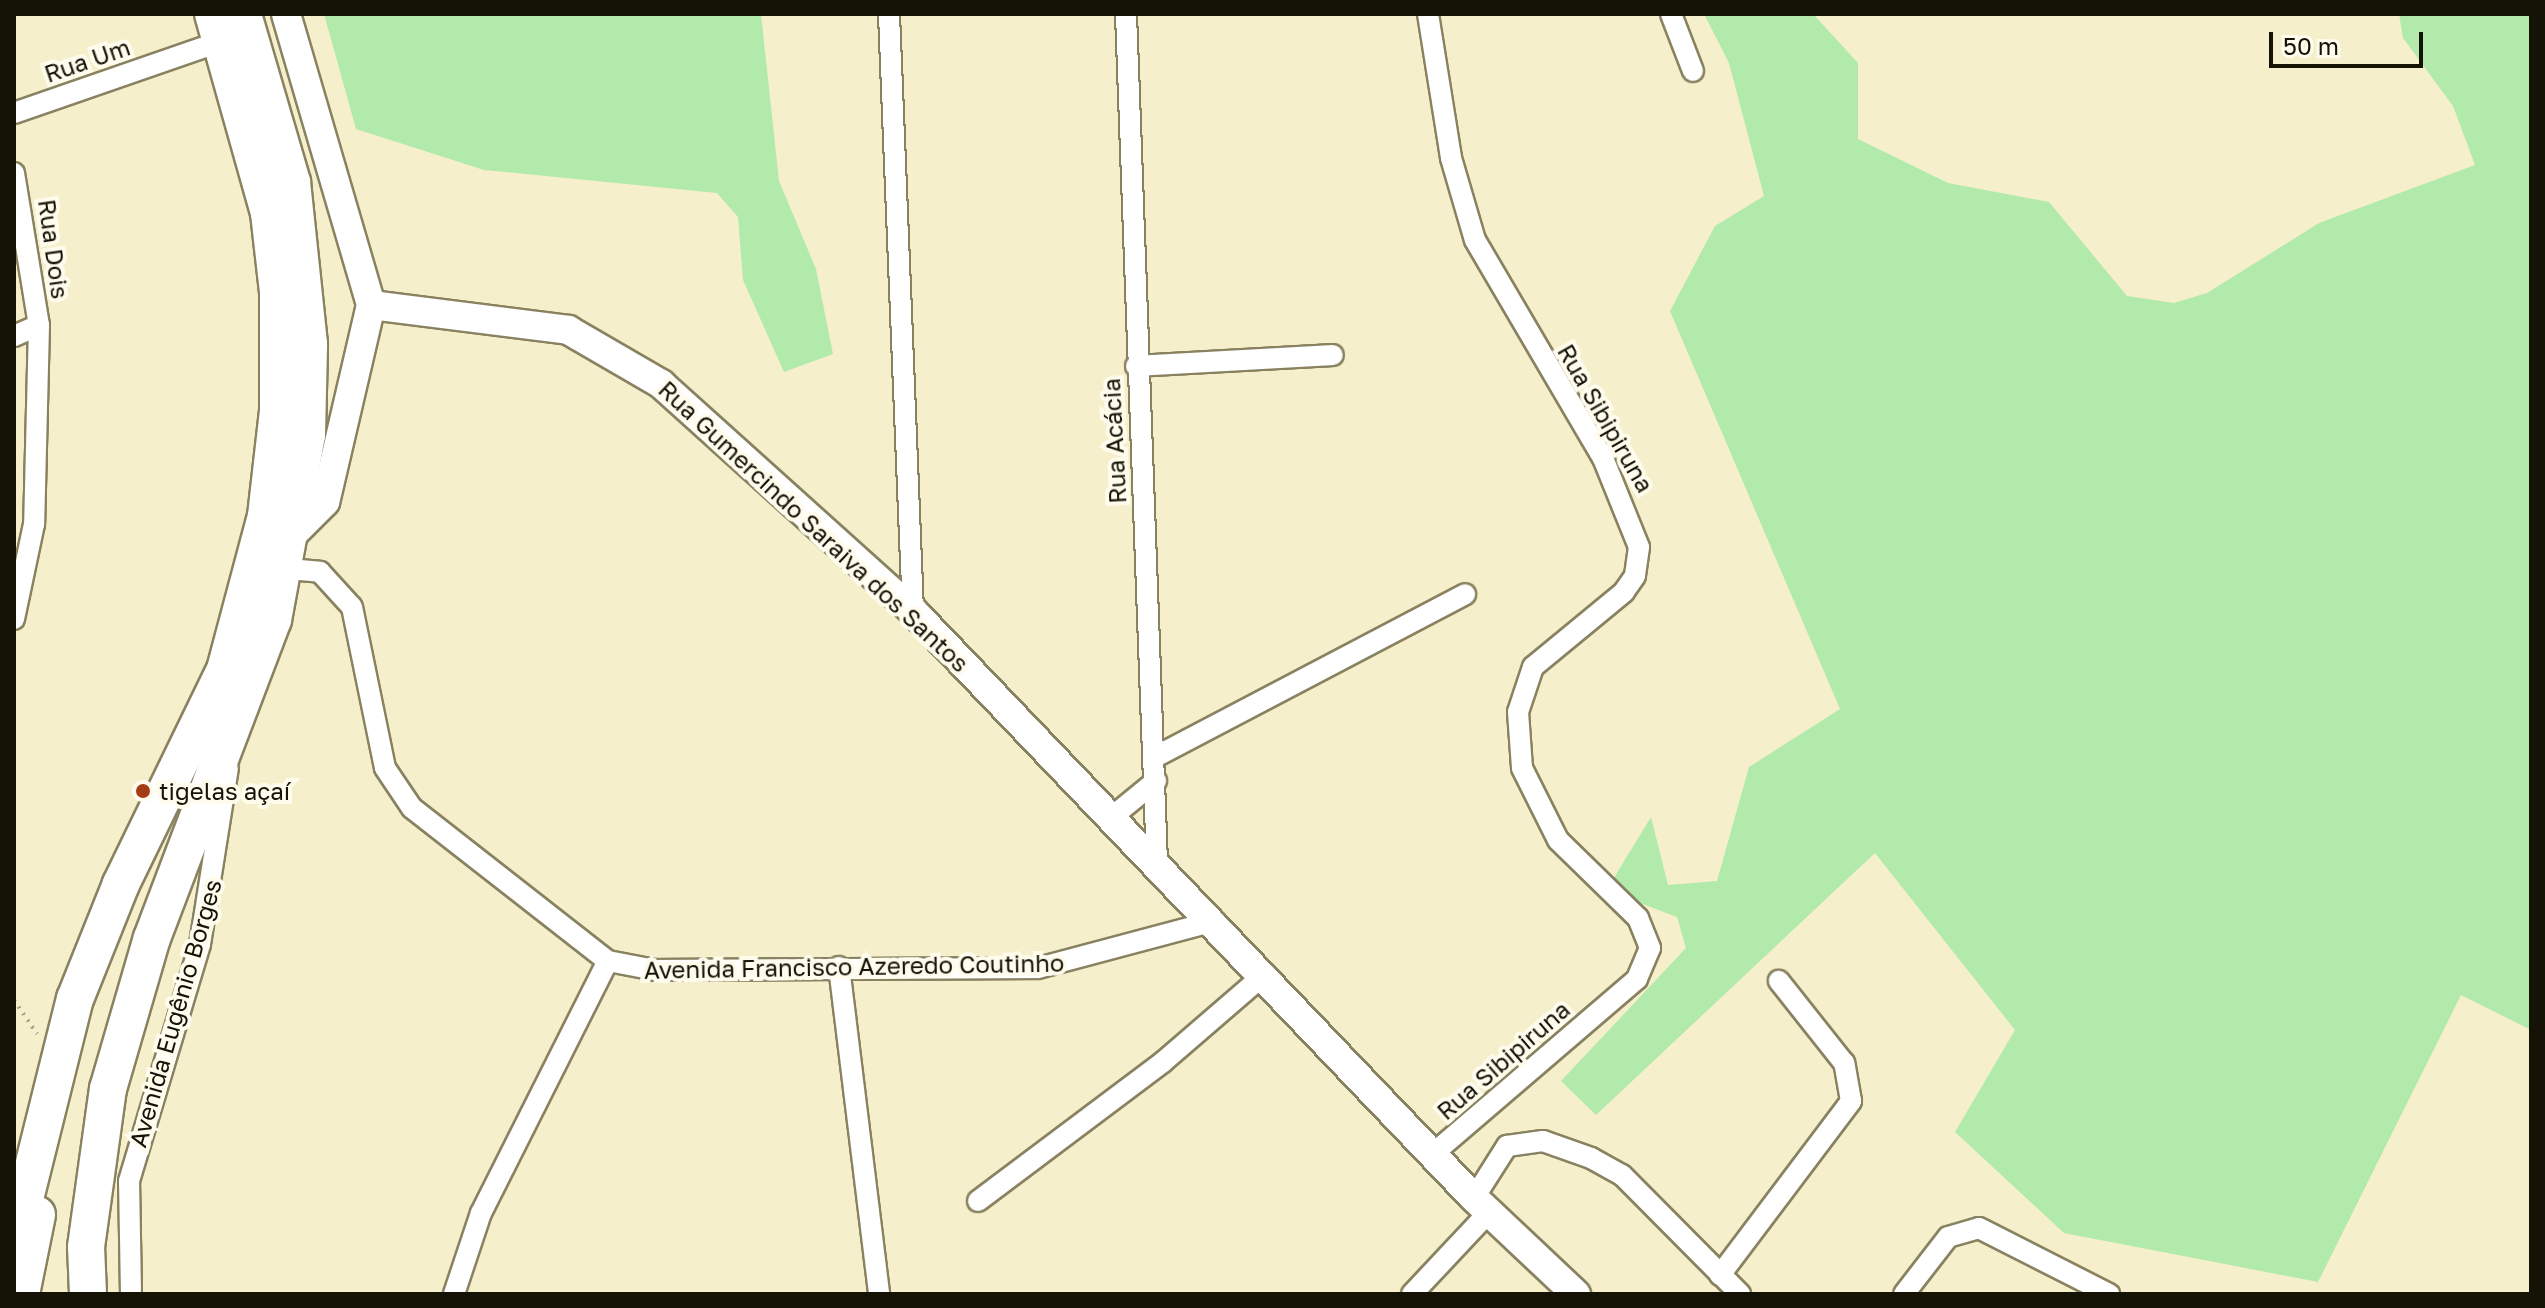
<!DOCTYPE html>
<html>
<head>
<meta charset="utf-8">
<style>
  body { margin:0 }
  #map { position:relative; width:2545px; height:1308px; overflow:hidden; background:#f6efcb; font-family:"Golos Text",sans-serif }
  div>[style] { position:absolute }
  .green>* { inset:0; background:#b1eaaa }
  .path>* { height:4px; margin-top:-2px; transform-origin:0; background:repeating-linear-gradient(90deg,#a7a286 0 2px,transparent 0 8px) }
  .roads { filter:drop-shadow(2px 0 #898261) drop-shadow(-2px 0 #898261) drop-shadow(0 2px #898261) drop-shadow(0 -2px #898261) }
  .street>* { height:20px; margin:-10px; padding:0 10px; transform-origin:10px; border-radius:10px; background:#fff }
  .secondary>* { height:28px; margin:-14px; padding:0 14px; transform-origin:14px; border-radius:14px; background:#fff }
  .highway>* { height:36px; margin:-18px; padding:0 18px; transform-origin:18px; border-radius:18px; background:#fff }
  .dots>* { width:22px; height:22px; translate:-50% -50%; box-sizing:border-box; border:4px solid #fffcee; border-radius:50% }
  span { translate:-50% -50%; white-space:nowrap; text-align:center; line-height:1.15; -webkit-text-stroke:8px #fffcee; paint-order:stroke }
  .street-label { font-size:24px; color:#151206 }
  .poi-label { font-size:24px; color:#151206 }
  .left { translate:0 -50%; text-align:left }
  .frame { position:absolute; inset:0; border:16px solid #151206; pointer-events:none }
  .scale { position:absolute; left:2269px; top:32px; width:154px; height:36px; box-sizing:border-box; border:4px solid #151206; border-top:0; padding-left:10px; font-size:24px; line-height:28px; white-space:nowrap; color:#151206; -webkit-text-stroke:6px #fffcee; paint-order:stroke }
</style>
</head>
<body>
<div id="map">
  <div class="green">
    <i style="clip-path:polygon(324px 14px,761px 14px,779px 181px,816px 269px,833px 354px,784px 372px,743px 280px,738px 217px,717px 193px,484px 170px,356px 129px)"></i>
    <i style="clip-path:polygon(1704px 14px,1813px 14px,1858px 63px,1858px 139px,1948px 183px,2049px 202px,2127px 296px,2174px 303px,2207px 293px,2319px 223px,2475px 165px,2453px 106px,2403px 38px,2399px 14px,2531px 14px,2531px 1030px,2461px 995px,2318px 1282px,2064px 1233px,1955px 1132px,2015px 1030px,1875px 853px,1596px 1115px,1561px 1081px,1686px 948px,1677px 917px,1627px 898px,1612px 881px,1651px 817px,1668px 885px,1717px 881px,1749px 767px,1840px 709px,1670px 311px,1715px 226px,1764px 196px,1729px 63px)"></i>
  </div>
  <div class="path">
    <i style="left:14px;top:1000px;width:41px;rotate:55.9deg"></i>
  </div>
  <div class="roads">
    <div class="street">
      <i style="left:889px;top:14px;width:597px;rotate:87.7deg"></i>
      <i style="left:1126px;top:14px;width:852px;rotate:87.91deg"></i>
      <i style="left:1428px;top:14px;width:146px;rotate:80.9deg"></i>
      <i style="left:1451px;top:158px;width:85px;rotate:73.7deg"></i>
      <i style="left:1475px;top:240px;width:253px;rotate:59.6deg"></i>
      <i style="left:1603px;top:458px;width:96px;rotate:68deg"></i>
      <i style="left:1639px;top:547px;width:29px;rotate:98deg"></i>
      <i style="left:1635px;top:576px;width:19px;rotate:125deg"></i>
      <i style="left:1624px;top:592px;width:118px;rotate:140.5deg"></i>
      <i style="left:1533px;top:667px;width:47px;rotate:108.4deg"></i>
      <i style="left:1518px;top:712px;width:56px;rotate:85.9deg"></i>
      <i style="left:1522px;top:768px;width:80px;rotate:63.4deg"></i>
      <i style="left:1558px;top:840px;width:112px;rotate:44.3deg"></i>
      <i style="left:1638px;top:918px;width:32px;rotate:68deg"></i>
      <i style="left:1650px;top:948px;width:34px;rotate:113deg"></i>
      <i style="left:1637px;top:979px;width:270px;rotate:139.4deg"></i>
      <i style="left:1671px;top:14px;width:61px;rotate:68.9deg"></i>
      <i style="left:14px;top:113px;width:220px;rotate:-19.1deg"></i>
      <i style="left:14px;top:173px;width:154px;rotate:80.7deg"></i>
      <i style="left:39px;top:325px;width:199px;rotate:91.4deg"></i>
      <i style="left:34px;top:524px;width:97px;rotate:101.9deg"></i>
      <i style="left:14px;top:336px;width:27px;rotate:-24deg"></i>
      <i style="left:1136px;top:366px;width:197px;rotate:-3.2deg"></i>
      <i style="left:288px;top:569px;width:32px;rotate:5deg"></i>
      <i style="left:320px;top:572px;width:47px;rotate:47.6deg"></i>
      <i style="left:352px;top:607px;width:164px;rotate:78.4deg"></i>
      <i style="left:385px;top:768px;width:48px;rotate:56deg"></i>
      <i style="left:412px;top:808px;width:249px;rotate:38deg"></i>
      <i style="left:608px;top:961px;width:48px;rotate:10.8deg"></i>
      <i style="left:655px;top:970px;width:383px;rotate:-0.3deg"></i>
      <i style="left:1038px;top:968px;width:183px;rotate:-14.9deg"></i>
      <i style="left:1157px;top:756px;width:348px;rotate:-27.7deg"></i>
      <i style="left:1112px;top:817px;width:57px;rotate:-39.3deg"></i>
      <i style="left:839px;top:967px;width:329px;rotate:83deg"></i>
      <i style="left:1474px;top:1198px;width:62px;rotate:-57.6deg"></i>
      <i style="left:1507px;top:1146px;width:36px;rotate:-8deg"></i>
      <i style="left:1543px;top:1141px;width:51px;rotate:19.5deg"></i>
      <i style="left:1591px;top:1158px;width:35px;rotate:29deg"></i>
      <i style="left:1622px;top:1175px;width:168px;rotate:45.2deg"></i>
      <i style="left:978px;top:1201px;width:231px;rotate:-36.9deg"></i>
      <i style="left:1163px;top:1062px;width:135px;rotate:-40.8deg"></i>
      <i style="left:1720px;top:1275px;width:218px;rotate:-53deg"></i>
      <i style="left:1851px;top:1101px;width:39px;rotate:-100deg"></i>
      <i style="left:1844px;top:1063px;width:105px;rotate:-128.4deg"></i>
      <i style="left:131px;top:1294px;width:113px;rotate:-91deg"></i>
      <i style="left:129px;top:1181px;width:247px;rotate:-73.3deg"></i>
      <i style="left:200px;top:944px;width:178px;rotate:-81deg"></i>
      <i style="left:454px;top:1294px;width:85px;rotate:-71.6deg"></i>
      <i style="left:481px;top:1213px;width:282px;rotate:-63.3deg"></i>
      <i style="left:1412px;top:1294px;width:112px;rotate:-46.8deg"></i>
      <i style="left:1904px;top:1294px;width:72px;rotate:-52.3deg"></i>
      <i style="left:1948px;top:1237px;width:32px;rotate:-16deg"></i>
      <i style="left:1979px;top:1228px;width:146px;rotate:26.9deg"></i>
    </div>
    <div class="secondary">
      <i style="left:286px;top:14px;width:303px;rotate:73.7deg"></i>
      <i style="left:371px;top:305px;width:202px;rotate:103.1deg"></i>
      <i style="left:325px;top:502px;width:45px;rotate:135deg"></i>
      <i style="left:371px;top:305px;width:199px;rotate:7.2deg"></i>
      <i style="left:568px;top:330px;width:108px;rotate:30.1deg"></i>
      <i style="left:661px;top:384px;width:339px;rotate:42deg"></i>
      <i style="left:913px;top:611px;width:812px;rotate:46.3deg"></i>
      <i style="left:1474px;top:1198px;width:140px;rotate:43.3deg"></i>
    </div>
    <div class="highway">
      <i style="left:14px;top:1243px;width:252px;rotate:-76deg"></i>
      <i style="left:75px;top:999px;width:124px;rotate:-68.2deg"></i>
      <i style="left:121px;top:884px;width:238px;rotate:-64.1deg"></i>
      <i style="left:225px;top:670px;width:159px;rotate:-75.1deg"></i>
      <i style="left:266px;top:516px;width:107px;rotate:-83.5deg"></i>
      <i style="left:278px;top:410px;width:118px;rotate:-90deg"></i>
      <i style="left:278px;top:292px;width:80px;rotate:-96.5deg"></i>
      <i style="left:269px;top:213px;width:207px;rotate:-105.7deg"></i>
      <i style="left:21px;top:1294px;width:81px;rotate:-78.6deg"></i>
      <i style="left:88px;top:1294px;width:47px;rotate:-92.4deg"></i>
      <i style="left:86px;top:1247px;width:160px;rotate:-82.1deg"></i>
      <i style="left:108px;top:1089px;width:157px;rotate:-73.8deg"></i>
      <i style="left:152px;top:938px;width:340px;rotate:-69.2deg"></i>
      <i style="left:273px;top:620px;width:188px;rotate:-79.6deg"></i>
      <i style="left:307px;top:435px;width:91px;rotate:-88.7deg"></i>
      <i style="left:309px;top:344px;width:163px;rotate:-96deg"></i>
      <i style="left:292px;top:182px;width:175px;rotate:-106.3deg"></i>
    </div>
  </div>
  <div class="dots">
    <i style="left:143px;top:791px;background:#a43d17"></i>
  </div>
  <div class="street-label">
    <span style="left:87px;top:60px;rotate:-19deg">Rua Um</span>
    <span style="left:54px;top:249px;rotate:82deg">Rua Dois</span>
    <span style="left:1606px;top:418px;rotate:60deg">Rua Sibipiruna</span>
    <span style="left:1114px;top:441px;rotate:-93deg">Rua Acácia</span>
    <span style="left:814px;top:526px;rotate:43deg">Rua Gumercindo Saraiva dos Santos</span>
    <span style="left:854px;top:966px;rotate:-1deg">Avenida Francisco Azeredo Coutinho</span>
    <span style="left:175px;top:1013px;rotate:-74deg">Avenida Eugênio Borges</span>
    <span style="left:1503px;top:1060px;rotate:-41deg">Rua Sibipiruna</span>
  </div>
  <div class="poi-label">
    <span class="left" style="left:159px;top:791px">tigelas açaí</span>
  </div>
  <div class="frame"></div>
  <div class="scale">50 m</div>
</div>
</body>
</html>
